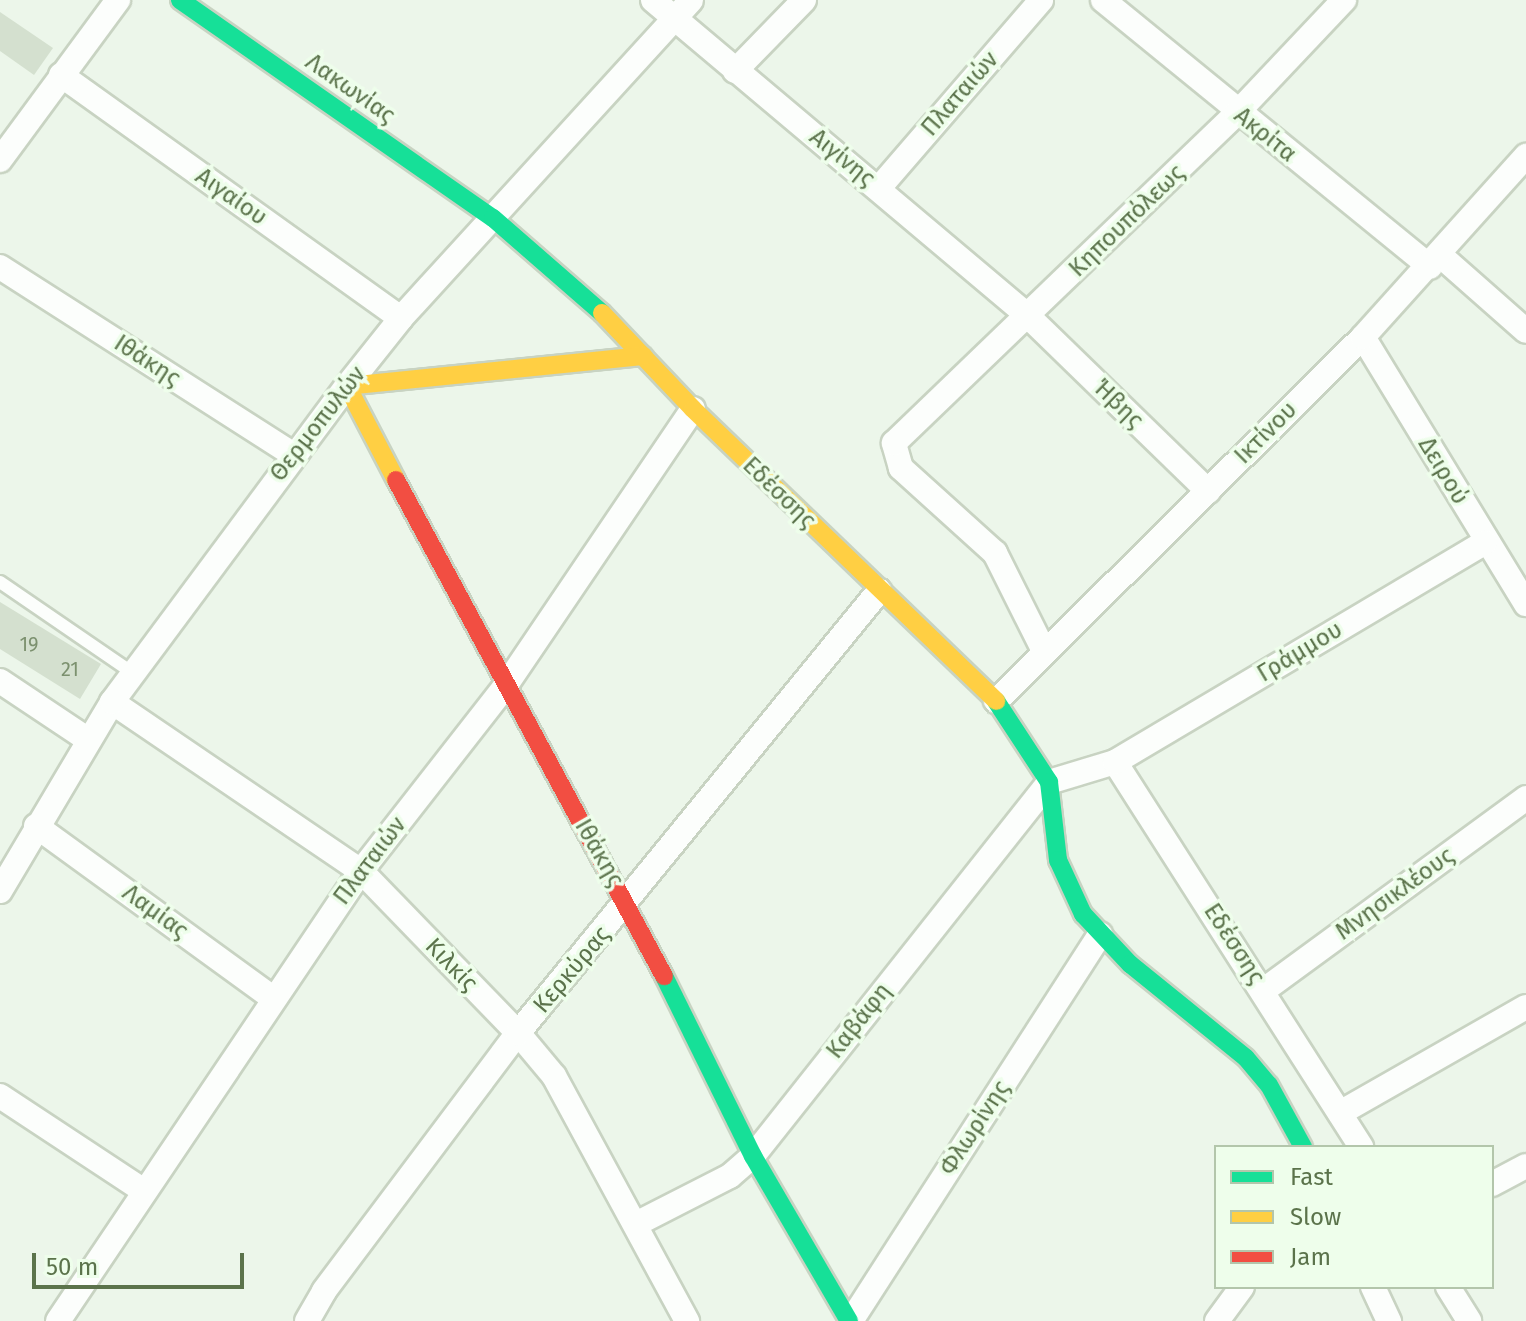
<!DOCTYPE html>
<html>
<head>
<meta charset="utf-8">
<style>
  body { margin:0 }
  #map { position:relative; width:1526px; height:1321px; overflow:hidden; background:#ecf6ea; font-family:"Fira Sans",sans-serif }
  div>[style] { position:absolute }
  .building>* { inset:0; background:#d4e0cf }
  .roads { filter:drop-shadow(2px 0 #c8d3c2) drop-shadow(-2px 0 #c8d3c2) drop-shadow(0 2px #c8d3c2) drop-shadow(0 -2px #c8d3c2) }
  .lane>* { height:12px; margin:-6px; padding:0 6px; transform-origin:6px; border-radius:6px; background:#fcfefc }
  .street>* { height:24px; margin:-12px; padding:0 12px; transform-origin:12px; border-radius:12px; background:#fcfefc }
  .fast>* { height:18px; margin:-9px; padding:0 9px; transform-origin:9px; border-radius:9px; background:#16e098 }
  .slow>* { height:18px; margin:-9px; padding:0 9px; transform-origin:9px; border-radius:9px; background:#ffcf43 }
  .jam>* { height:18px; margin:-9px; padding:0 9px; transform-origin:9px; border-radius:9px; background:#f24e42 }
  span { translate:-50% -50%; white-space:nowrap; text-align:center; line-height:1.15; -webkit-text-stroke:7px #eefeeb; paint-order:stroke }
  .number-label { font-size:20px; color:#7c916f }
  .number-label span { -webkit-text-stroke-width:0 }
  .street-label { font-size:24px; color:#5b734b }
  .legend { position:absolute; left:1214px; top:1145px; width:280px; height:144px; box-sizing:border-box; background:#eefeeb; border:2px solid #b3c6ab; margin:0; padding:10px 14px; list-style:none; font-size:24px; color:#5b734b }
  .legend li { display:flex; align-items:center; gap:16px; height:40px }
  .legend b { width:40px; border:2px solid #b3c6ab }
  .scale { position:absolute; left:32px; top:1253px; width:212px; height:36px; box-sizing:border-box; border:4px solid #5b734b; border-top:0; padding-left:10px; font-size:24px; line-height:28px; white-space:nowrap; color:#5b734b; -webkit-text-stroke:6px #eefeeb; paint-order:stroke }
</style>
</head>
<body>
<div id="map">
  <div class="building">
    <i style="clip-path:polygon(0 12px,53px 48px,34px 75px,0 51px)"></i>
    <i style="clip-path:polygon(0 602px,101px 664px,80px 699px,0 649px)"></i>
  </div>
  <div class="roads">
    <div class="lane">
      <i style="left:0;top:582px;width:161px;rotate:34.4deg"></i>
    </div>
    <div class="street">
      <i style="left:653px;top:0;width:492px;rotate:40.1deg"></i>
      <i style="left:1029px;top:317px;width:250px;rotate:44.2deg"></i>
      <i style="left:1103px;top:0;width:422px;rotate:39.2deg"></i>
      <i style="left:735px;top:71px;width:99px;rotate:-45.8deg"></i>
      <i style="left:61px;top:75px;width:418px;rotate:35.6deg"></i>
      <i style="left:0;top:160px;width:199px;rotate:-53.6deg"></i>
      <i style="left:879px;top:188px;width:248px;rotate:-49.2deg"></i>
      <i style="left:1441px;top:256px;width:113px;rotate:41.4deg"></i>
      <i style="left:0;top:267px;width:349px;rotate:32.6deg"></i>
      <i style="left:1363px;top:337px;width:313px;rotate:58.6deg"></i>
      <i style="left:1044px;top:651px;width:110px;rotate:-116.6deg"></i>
      <i style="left:995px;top:553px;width:127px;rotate:-137.9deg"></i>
      <i style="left:901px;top:468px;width:26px;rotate:-106deg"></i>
      <i style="left:894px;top:443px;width:476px;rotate:-43.9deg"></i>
      <i style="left:1237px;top:113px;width:156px;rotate:-46.6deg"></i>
      <i style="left:0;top:681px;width:105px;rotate:33.7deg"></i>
      <i style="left:996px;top:701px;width:517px;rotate:-44.76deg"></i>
      <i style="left:1363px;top:337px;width:244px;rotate:-48deg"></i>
      <i style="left:112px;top:702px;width:301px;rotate:34.2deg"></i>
      <i style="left:361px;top:871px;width:226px;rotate:45.9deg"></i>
      <i style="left:518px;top:1033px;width:56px;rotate:50.1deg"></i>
      <i style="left:554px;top:1076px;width:279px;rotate:61.5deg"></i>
      <i style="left:1115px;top:762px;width:457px;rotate:57.4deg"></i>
      <i style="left:36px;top:826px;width:293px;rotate:36deg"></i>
      <i style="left:0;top:891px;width:220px;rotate:-59.3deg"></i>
      <i style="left:112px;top:702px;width:394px;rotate:-53.4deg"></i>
      <i style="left:347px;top:386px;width:87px;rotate:-51.5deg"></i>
      <i style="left:401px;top:318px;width:430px;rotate:-47.6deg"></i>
      <i style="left:1264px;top:990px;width:325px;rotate:-36.2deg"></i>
      <i style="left:0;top:1096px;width:173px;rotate:33.4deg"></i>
      <i style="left:1340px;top:1113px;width:214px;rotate:-29.7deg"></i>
      <i style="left:1492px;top:1184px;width:38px;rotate:-28deg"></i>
      <i style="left:638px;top:1223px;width:103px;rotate:-27.1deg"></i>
      <i style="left:730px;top:1176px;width:30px;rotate:-41deg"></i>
      <i style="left:753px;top:1156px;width:477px;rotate:-51.6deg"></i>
      <i style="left:1049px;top:782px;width:69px;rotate:-16.9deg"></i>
      <i style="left:1115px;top:762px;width:430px;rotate:-30.7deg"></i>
      <i style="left:1373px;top:1287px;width:38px;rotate:65deg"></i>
      <i style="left:1448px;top:1287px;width:40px;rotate:58deg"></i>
      <i style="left:58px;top:1321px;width:543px;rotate:-56.05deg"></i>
      <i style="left:361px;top:871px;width:232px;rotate:-52deg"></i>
      <i style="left:504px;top:688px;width:337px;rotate:-55.9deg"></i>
      <i style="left:307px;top:1321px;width:34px;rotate:-60deg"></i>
      <i style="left:324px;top:1291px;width:323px;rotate:-53.1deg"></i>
      <i style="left:518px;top:1033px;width:571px;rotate:-50.76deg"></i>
      <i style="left:851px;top:1321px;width:460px;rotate:-57.2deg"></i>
      <i style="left:1217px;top:1321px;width:42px;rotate:-53.7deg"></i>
    </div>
    <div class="fast">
      <i style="left:180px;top:0;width:381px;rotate:34.9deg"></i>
      <i style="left:493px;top:218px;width:145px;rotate:41.1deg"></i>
      <i style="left:996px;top:701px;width:97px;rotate:56.8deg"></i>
      <i style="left:1049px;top:782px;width:79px;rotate:83.4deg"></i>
      <i style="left:1058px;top:860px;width:60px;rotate:65.2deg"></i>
      <i style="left:1083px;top:914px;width:69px;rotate:46.8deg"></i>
      <i style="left:1130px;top:964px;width:149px;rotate:39deg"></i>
      <i style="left:1246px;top:1058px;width:35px;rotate:50deg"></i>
      <i style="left:1269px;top:1085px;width:71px;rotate:61.3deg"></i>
      <i style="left:664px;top:976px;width:201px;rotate:63.7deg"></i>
      <i style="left:753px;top:1156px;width:191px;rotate:59.8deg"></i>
    </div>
    <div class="slow">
      <i style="left:602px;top:313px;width:132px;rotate:46.5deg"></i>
      <i style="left:693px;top:409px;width:421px;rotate:43.9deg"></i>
      <i style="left:396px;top:480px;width:106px;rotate:-117.5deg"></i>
      <i style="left:347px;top:386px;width:298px;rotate:-5.8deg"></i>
    </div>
    <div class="jam">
      <i style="left:396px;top:480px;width:564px;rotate:61.62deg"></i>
    </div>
  </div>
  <div class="number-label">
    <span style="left:29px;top:644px">19</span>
    <span style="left:70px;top:669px">21</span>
  </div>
  <div class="street-label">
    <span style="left:350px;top:89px;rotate:35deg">Λακωνίας</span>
    <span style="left:960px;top:94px;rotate:-49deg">Πλαταιών</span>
    <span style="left:1265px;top:135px;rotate:39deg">Ακρίτα</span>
    <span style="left:842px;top:158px;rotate:39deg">Αιγίνης</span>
    <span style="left:231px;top:197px;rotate:35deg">Αιγαίου</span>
    <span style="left:1127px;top:221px;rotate:-44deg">Κηπουπόλεως</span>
    <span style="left:147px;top:361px;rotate:33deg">Ιθάκης</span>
    <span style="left:1118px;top:404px;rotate:44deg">Ήβης</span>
    <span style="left:318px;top:424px;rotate:-52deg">Θερμοπυλών</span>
    <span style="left:1266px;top:433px;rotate:-45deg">Ικτίνου</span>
    <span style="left:1443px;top:471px;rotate:59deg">Δειρού</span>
    <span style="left:779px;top:493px;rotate:44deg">Εδέσσης</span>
    <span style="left:1300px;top:652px;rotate:-31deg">Γράμμου</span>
    <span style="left:599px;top:853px;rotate:60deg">Ιθάκης</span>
    <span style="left:370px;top:861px;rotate:-53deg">Πλαταιών</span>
    <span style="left:1395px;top:894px;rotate:-36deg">Μνησικλέους</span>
    <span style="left:155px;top:912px;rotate:36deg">Λαμίας</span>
    <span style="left:1234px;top:944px;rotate:57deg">Εδέσσης</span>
    <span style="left:451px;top:965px;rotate:46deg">Κιλκίς</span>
    <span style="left:572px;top:970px;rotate:-50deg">Κερκύρας</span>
    <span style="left:859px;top:1021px;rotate:-52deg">Καβάφη</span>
    <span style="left:975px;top:1128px;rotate:-57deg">Φλωρίνης</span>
  </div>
  <ul class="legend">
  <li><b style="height:10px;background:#16e098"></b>Fast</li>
  <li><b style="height:10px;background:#ffcf43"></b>Slow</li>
  <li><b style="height:10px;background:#f24e42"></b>Jam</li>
  </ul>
  <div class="scale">50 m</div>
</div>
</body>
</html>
